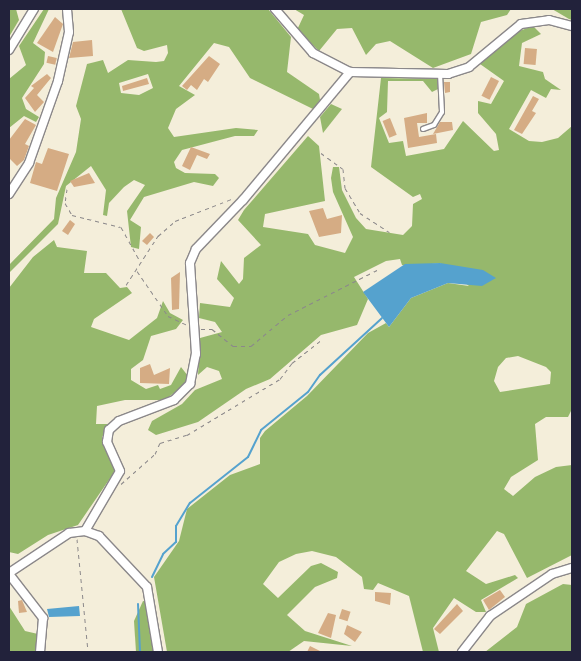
<!DOCTYPE html>
<html>
<head>
<meta charset="utf-8">
<style>
  body { margin:0 }
  #map { position:relative; width:581px; height:661px; overflow:hidden; background:#f4eeda; font-family:"EB Garamond",serif }
  div>[style] { position:absolute }
  .forest>* { inset:0; background:#96b86c }
  .water>* { inset:0; background:#55a2ce }
  .stream>* { height:2px; margin:-1px; padding:0 1px; transform-origin:1px; border-radius:1px; background:#55a2ce }
  .building>* { inset:0; background:#d5ac84; transform-origin:0 0 }
  .path>* { height:1px; margin-top:-0.5px; transform-origin:0; background:repeating-linear-gradient(90deg,#8b888a 0 4px,transparent 0 8px) }
  .roads { filter:drop-shadow(1px 0 #8b888a) drop-shadow(-1px 0 #8b888a) drop-shadow(0 1px #8b888a) drop-shadow(0 -1px #8b888a) }
  .lane>* { height:4px; margin:-2px; padding:0 2px; transform-origin:2px; border-radius:2px; background:#fff }
  .street>* { height:8px; margin:-4px; padding:0 4px; transform-origin:4px; border-radius:4px; background:#fff }
  span { translate:-50% -50%; white-space:nowrap; text-align:center; line-height:1.15; -webkit-text-stroke:5px #fff; paint-order:stroke }
  .frame { position:absolute; inset:0; border:10px solid #22223b; pointer-events:none }
</style>
</head>
<body>
<div id="map">
  <div class="forest">
    <i style="clip-path:polygon(9px 9px,16px 9px,19px 20px,9px 37px)"></i>
    <i style="clip-path:polygon(44px 9px,49px 9px,33px 43px,45px 52px,44px 64px,22px 98px,26px 109px,39px 117px,36px 122px,24px 116px,9px 128px,9px 79px,26px 65px,19px 46px)"></i>
    <i style="clip-path:polygon(evenodd,121px 9px,268px 9px,291px 37px,287px 72px,319px 94px,320px 100px,313px 109px,250px 78px,229px 47px,214px 43px,179px 86px,195px 95px,176px 109px,168px 128px,174px 137px,236px 128px,258px 130px,254px 136px,235px 136px,182px 150px,174px 162px,176px 168px,185px 173px,215px 174px,219px 178px,213px 186px,194px 182px,144px 197px,130px 220px,141px 227px,139px 249px,131px 247px,127px 211px,145px 185px,134px 180px,124px 187px,109px 203px,107px 216px,103px 215px,106px 190px,91px 166px,66px 186px,58px 224px,9px 273px,9px 265px,54px 219px,56px 198px,76px 152px,81px 119px,76px 106px,87px 64px,103px 60px,108px 73px,128px 60px,156px 62px,164px 61px,168px 53px,167px 45px,144px 51px,137px 48px,121px 9px,148px 74px,153px 88px,139px 95px,121px 93px,119px 83px,148px 74px)"></i>
    <i style="clip-path:polygon(294px 9px,511px 9px,507px 15px,481px 22px,471px 54px,433px 68px,390px 41px,376px 44px,366px 55px,352px 28px,337px 29px,319px 51px,297px 30px,304px 15px)"></i>
    <i style="clip-path:polygon(552px 9px,572px 9px,572px 20px,569px 19px)"></i>
    <i style="clip-path:polygon(evenodd,533px 26px,541px 34px,522px 43px,519px 66px,543px 72px,545px 79px,561px 90px,551px 89px,546px 98px,531px 90px,509px 129px,529px 141px,542px 142px,558px 138px,572px 126px,572px 409px,568px 417px,546px 417px,535px 424px,538px 460px,511px 477px,504px 489px,513px 496px,535px 477px,556px 467px,572px 465px,572px 555px,527px 578px,504px 534px,497px 531px,466px 571px,486px 584px,515px 575px,518px 578px,481px 600px,486px 612px,476px 612px,454px 598px,433px 628px,439px 652px,423px 652px,409px 596px,378px 583px,373px 590px,364px 589px,362px 577px,336px 557px,312px 551px,296px 554px,279px 562px,263px 584px,278px 598px,311px 566px,321px 563px,338px 572px,337px 578px,315px 587px,287px 615px,305px 631px,352px 646px,304px 641px,288px 652px,167px 652px,154px 577px,179px 541px,187px 509px,230px 475px,260px 464px,260px 438px,265px 431px,307px 396px,368px 333px,386px 323px,389px 327px,411px 298px,448px 283px,469px 286px,440px 263px,414px 266px,402px 265px,400px 259px,386px 261px,354px 277px,368px 299px,357px 325px,321px 335px,270px 379px,246px 389px,198px 422px,156px 435px,148px 430px,152px 421px,182px 404px,195px 390px,222px 379px,219px 371px,207px 367px,198px 375px,200px 338px,222px 332px,215px 322px,199px 318px,200px 303px,230px 307px,234px 298px,217px 279px,221px 261px,239px 284px,243px 279px,244px 258px,261px 245px,238px 220px,244px 210px,308px 136px,319px 146px,325px 201px,265px 214px,263px 227px,308px 234px,315px 245px,345px 253px,353px 237px,333px 192px,331px 178px,333px 167px,339px 167px,342px 190px,356px 218px,366px 229px,403px 235px,412px 226px,413px 204px,422px 199px,420px 194px,413px 197px,371px 167px,381px 78px,437px 79px,438px 89px,432px 92px,423px 81px,388px 81px,387px 112px,379px 118px,389px 143px,403px 141px,406px 156px,444px 149px,463px 121px,494px 151px,499px 150px,496px 134px,478px 113px,478px 101px,491px 104px,504px 81px,480px 64px,511px 34px,533px 26px,518px 356px,546px 367px,551px 372px,550px 384px,500px 392px,494px 381px,498px 367px,506px 358px,518px 356px)"></i>
    <i style="clip-path:polygon(331px 104px,342px 109px,323px 133px,320px 117px)"></i>
    <i style="clip-path:polygon(54px 240px,57px 247px,87px 251px,84px 273px,106px 273px,120px 288px,127px 287px,132px 293px,94px 319px,91px 327px,129px 340px,157px 318px,163px 301px,170px 313px,183px 320px,176px 329px,151px 336px,143px 360px,131px 369px,131px 380px,146px 389px,158px 385px,160px 389px,171px 385px,181px 367px,188px 376px,185px 384px,165px 400px,125px 400px,97px 406px,96px 424px,110px 424px,102px 437px,115px 469px,113px 474px,78px 525px,48px 535px,18px 554px,9px 552px,9px 288px,33px 257px)"></i>
    <i style="clip-path:polygon(563px 584px,572px 585px,572px 652px,485px 652px,517px 627px,526px 604px)"></i>
    <i style="clip-path:polygon(143px 601px,150px 602px,154px 652px,136px 652px,134px 621px)"></i>
    <i style="clip-path:polygon(9px 606px,25px 631px,38px 634px,36px 652px,9px 652px)"></i>
  </div>
  <div class="water">
    <i style="clip-path:polygon(440px 263px,483px 270px,496px 278px,482px 286px,448px 283px,411px 298px,389px 327px,363px 292px,405px 264px)"></i>
    <i style="clip-path:polygon(79px 606px,80px 616px,49px 617px,47px 609px)"></i>
  </div>
  <div class="stream">
    <i style="left:152px;top:577px;width:25px;rotate:-64deg"></i>
    <i style="left:163px;top:554px;width:18px;rotate:-43deg"></i>
    <i style="left:176px;top:542px;width:16px;rotate:-90deg"></i>
    <i style="left:176px;top:526px;width:27px;rotate:-59deg"></i>
    <i style="left:190px;top:503px;width:74px;rotate:-38.4deg"></i>
    <i style="left:248px;top:457px;width:30px;rotate:-64deg"></i>
    <i style="left:261px;top:430px;width:60px;rotate:-39deg"></i>
    <i style="left:308px;top:392px;width:21px;rotate:-55deg"></i>
    <i style="left:320px;top:375px;width:84px;rotate:-42.6deg"></i>
    <i style="left:138px;top:604px;width:48px;rotate:87.6deg"></i>
  </div>
  <div class="building">
    <i style="clip-path:polygon(55px 17px,63px 24px,53px 52px,37px 43px)"></i>
    <i style="clip-path:polygon(92px 40px,93px 56px,69px 58px,73px 42px)"></i>
    <i style="left:525px;top:48px;width:12px;height:16px;rotate:5deg"></i>
    <i style="left:48px;top:56px;width:9px;height:7px;rotate:13deg"></i>
    <i style="clip-path:polygon(209px 56px,220px 64px,208px 82px,204px 79px,197px 90px,191px 85px,187px 90px,182px 86px)"></i>
    <i style="clip-path:polygon(47px 74px,51px 78px,37px 95px,44px 102px,35px 112px,25px 98px,34px 88px,31px 86px)"></i>
    <i style="left:491px;top:77px;width:9px;height:21px;rotate:27deg"></i>
    <i style="clip-path:polygon(147px 78px,149px 84px,123px 91px,122px 86px)"></i>
    <i style="clip-path:polygon(444px 82px,450px 82px,450px 92px,445px 93px)"></i>
    <i style="clip-path:polygon(533px 96px,539px 99px,532px 111px,536px 113px,522px 134px,514px 130px)"></i>
    <i style="clip-path:polygon(427px 113px,427px 123px,417px 123px,419px 137px,436px 134px,437px 143px,408px 148px,404px 118px)"></i>
    <i style="left:390px;top:118px;width:18px;height:8px;rotate:68deg"></i>
    <i style="clip-path:polygon(25px 119px,36px 125px,25px 144px,29px 146px,24px 160px,17px 166px,9px 158px,9px 140px)"></i>
    <i style="clip-path:polygon(440px 122px,452px 122px,453px 130px,433px 134px)"></i>
    <i style="clip-path:polygon(191px 147px,210px 154px,207px 159px,197px 155px,190px 170px,182px 166px)"></i>
    <i style="clip-path:polygon(48px 148px,69px 154px,57px 191px,30px 183px,36px 162px,42px 164px)"></i>
    <i style="clip-path:polygon(89px 173px,95px 183px,74px 187px,70px 181px)"></i>
    <i style="clip-path:polygon(323px 208px,327px 219px,342px 215px,341px 233px,319px 237px,309px 211px)"></i>
    <i style="clip-path:polygon(70px 220px,75px 224px,68px 235px,62px 231px)"></i>
    <i style="clip-path:polygon(150px 233px,154px 237px,147px 245px,142px 241px)"></i>
    <i style="clip-path:polygon(180px 272px,179px 309px,172px 310px,171px 278px)"></i>
    <i style="clip-path:polygon(150px 364px,154px 375px,170px 368px,169px 384px,140px 383px,140px 368px)"></i>
    <i style="clip-path:polygon(500px 590px,505px 597px,489px 610px,483px 600px)"></i>
    <i style="clip-path:polygon(375px 592px,391px 593px,390px 605px,375px 601px)"></i>
    <i style="clip-path:polygon(22px 600px,27px 612px,19px 613px,18px 601px)"></i>
    <i style="clip-path:polygon(457px 604px,463px 611px,440px 634px,434px 629px)"></i>
    <i style="left:342px;top:609px;width:9px;height:10px;rotate:18deg"></i>
    <i style="clip-path:polygon(328px 613px,336px 615px,331px 638px,318px 633px)"></i>
    <i style="clip-path:polygon(347px 625px,362px 632px,355px 642px,344px 634px)"></i>
    <i style="clip-path:polygon(310px 646px,322px 652px,307px 652px)"></i>
  </div>
  <div class="path">
    <i style="left:321px;top:153px;width:27px;rotate:36deg"></i>
    <i style="left:343px;top:169px;width:19px;rotate:84deg"></i>
    <i style="left:345px;top:188px;width:29px;rotate:59deg"></i>
    <i style="left:360px;top:213px;width:35px;rotate:33deg"></i>
    <i style="left:67px;top:189px;width:14px;rotate:98deg"></i>
    <i style="left:65px;top:203px;width:14px;rotate:60deg"></i>
    <i style="left:72px;top:215px;width:50px;rotate:13.8deg"></i>
    <i style="left:121px;top:227px;width:39px;rotate:61deg"></i>
    <i style="left:137px;top:271px;width:55px;rotate:55.4deg"></i>
    <i style="left:168px;top:316px;width:21px;rotate:25deg"></i>
    <i style="left:126px;top:285px;width:59px;rotate:-56.9deg"></i>
    <i style="left:158px;top:236px;width:23px;rotate:-41deg"></i>
    <i style="left:175px;top:221px;width:63px;rotate:-21.3deg"></i>
    <i style="left:201px;top:329px;width:11px"></i>
    <i style="left:212px;top:329px;width:27px;rotate:39deg"></i>
    <i style="left:233px;top:346px;width:18px"></i>
    <i style="left:251px;top:346px;width:48px;rotate:-40deg"></i>
    <i style="left:288px;top:315px;width:102px;rotate:-26.8deg"></i>
    <i style="left:121px;top:484px;width:45px;rotate:-41.4deg"></i>
    <i style="left:155px;top:454px;width:12px;rotate:-66deg"></i>
    <i style="left:160px;top:443px;width:28px;rotate:-17deg"></i>
    <i style="left:187px;top:435px;width:109px;rotate:-31.1deg"></i>
    <i style="left:280px;top:379px;width:20px;rotate:-53deg"></i>
    <i style="left:292px;top:363px;width:37px;rotate:-38deg"></i>
    <i style="left:77px;top:539px;width:114px;rotate:84.4deg"></i>
  </div>
  <div class="roads">
    <div class="lane">
      <i style="left:423px;top:129px;width:12px;rotate:-20deg"></i>
      <i style="left:434px;top:125px;width:15px;rotate:-58deg"></i>
      <i style="left:442px;top:112px;width:37px;rotate:-93deg"></i>
    </div>
    <div class="street">
      <i style="left:275px;top:9px;width:58px;rotate:49.2deg"></i>
      <i style="left:313px;top:53px;width:42px;rotate:27.2deg"></i>
      <i style="left:350px;top:72px;width:98px;rotate:1.2deg"></i>
      <i style="left:448px;top:74px;width:22px;rotate:-18deg"></i>
      <i style="left:469px;top:67px;width:67px;rotate:-39.6deg"></i>
      <i style="left:521px;top:24px;width:28px;rotate:-8deg"></i>
      <i style="left:549px;top:20px;width:24px;rotate:15deg"></i>
      <i style="left:9px;top:50px;width:48px;rotate:-58.6deg"></i>
      <i style="left:9px;top:194px;width:37px;rotate:-57deg"></i>
      <i style="left:29px;top:163px;width:87px;rotate:-70.5deg"></i>
      <i style="left:58px;top:81px;width:50px;rotate:-77.3deg"></i>
      <i style="left:69px;top:32px;width:23px;rotate:-95deg"></i>
      <i style="left:85px;top:531px;width:69px;rotate:-59.7deg"></i>
      <i style="left:120px;top:471px;width:32px;rotate:-114deg"></i>
      <i style="left:107px;top:442px;width:12px;rotate:-81deg"></i>
      <i style="left:109px;top:430px;width:13px;rotate:-42deg"></i>
      <i style="left:119px;top:421px;width:59px;rotate:-20.9deg"></i>
      <i style="left:174px;top:400px;width:23px;rotate:-45deg"></i>
      <i style="left:190px;top:384px;width:31px;rotate:-79deg"></i>
      <i style="left:196px;top:354px;width:91px;rotate:-93.8deg"></i>
      <i style="left:190px;top:263px;width:15px;rotate:-67deg"></i>
      <i style="left:196px;top:249px;width:68px;rotate:-46.2deg"></i>
      <i style="left:243px;top:200px;width:167px;rotate:-50.1deg"></i>
      <i style="left:9px;top:573px;width:72px;rotate:-33.7deg"></i>
      <i style="left:69px;top:533px;width:16px;rotate:-7deg"></i>
      <i style="left:85px;top:531px;width:15px;rotate:20deg"></i>
      <i style="left:99px;top:536px;width:70px;rotate:46.7deg"></i>
      <i style="left:147px;top:587px;width:66px;rotate:80.4deg"></i>
      <i style="left:9px;top:574px;width:56px;rotate:52.3deg"></i>
      <i style="left:43px;top:618px;width:34px;rotate:95deg"></i>
      <i style="left:462px;top:652px;width:46px;rotate:-52.1deg"></i>
      <i style="left:490px;top:616px;width:75px;rotate:-34.1deg"></i>
      <i style="left:552px;top:574px;width:21px;rotate:-17deg"></i>
    </div>
  </div>
  <div class="frame"></div>
</div>
</body>
</html>
